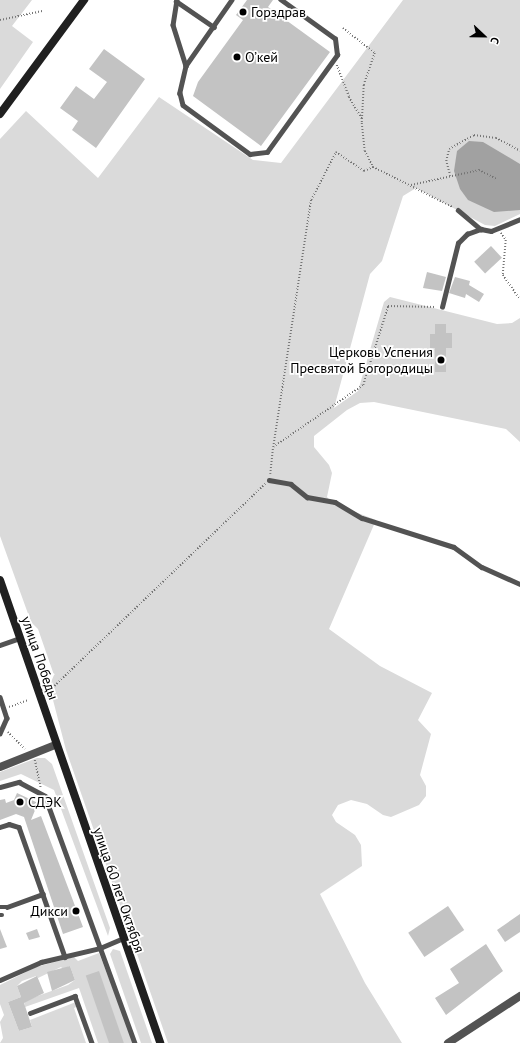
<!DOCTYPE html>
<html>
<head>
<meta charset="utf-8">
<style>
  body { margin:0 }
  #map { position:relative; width:520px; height:1043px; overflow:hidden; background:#fff; font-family:"PT Sans",sans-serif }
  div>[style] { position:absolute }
  .green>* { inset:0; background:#dadada }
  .water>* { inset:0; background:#a1a1a1 }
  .building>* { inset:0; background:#c3c3c3; transform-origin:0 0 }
  .path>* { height:1.5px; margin-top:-0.75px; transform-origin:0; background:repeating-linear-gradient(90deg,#757575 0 1px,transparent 0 3px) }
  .lane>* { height:4.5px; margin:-2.25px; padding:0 2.25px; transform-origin:2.25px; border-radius:2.25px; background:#535353 }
  .street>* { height:8px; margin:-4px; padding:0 4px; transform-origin:4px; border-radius:4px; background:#535353 }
  .secondary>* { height:8px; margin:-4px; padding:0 4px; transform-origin:4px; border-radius:4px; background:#202020 }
  .dots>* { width:11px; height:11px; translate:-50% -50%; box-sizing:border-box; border:2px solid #fff; border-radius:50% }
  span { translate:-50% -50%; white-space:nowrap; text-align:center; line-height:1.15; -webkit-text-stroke:3.5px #fff; paint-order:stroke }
  .poi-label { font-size:14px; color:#000 }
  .left { translate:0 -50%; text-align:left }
  .right { translate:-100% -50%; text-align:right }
  .street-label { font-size:14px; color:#000 }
  .north { position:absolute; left:464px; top:16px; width:40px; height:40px; -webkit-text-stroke:3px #fff; paint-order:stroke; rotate:112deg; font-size:11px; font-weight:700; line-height:16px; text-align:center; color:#000 }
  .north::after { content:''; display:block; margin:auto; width:14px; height:18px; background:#000; clip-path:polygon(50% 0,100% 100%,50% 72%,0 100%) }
</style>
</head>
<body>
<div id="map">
  <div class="green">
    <i style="clip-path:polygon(0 0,32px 0,12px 26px,33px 42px,0 89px)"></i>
    <i style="clip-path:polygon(403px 0,520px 0,520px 214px,495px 226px,485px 225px,416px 188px,403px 196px,382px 261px,370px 274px,334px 408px,358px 391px,384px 302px,390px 297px,497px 324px,512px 323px,520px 318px,520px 442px,506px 429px,374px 402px,360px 403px,347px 410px,314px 436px,314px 447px,329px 465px,332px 473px,327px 497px,332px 503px,376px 520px,329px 629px,380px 666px,432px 693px,418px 720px,431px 734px,420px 775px,426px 786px,426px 796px,419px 805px,391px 817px,383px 815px,367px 804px,351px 800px,338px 805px,332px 815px,336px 822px,355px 835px,361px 845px,362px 866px,320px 894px,365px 983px,402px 1043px,168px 1043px,66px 750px,53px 700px,51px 682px,54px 675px,38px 629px,31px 622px,0 536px,0 139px,26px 111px,98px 178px,159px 97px,253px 160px,281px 163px)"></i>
    <i style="clip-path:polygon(37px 758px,45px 758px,52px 764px,110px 928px,108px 936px,54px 790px,21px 774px,0 781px,0 772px)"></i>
    <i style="clip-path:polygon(113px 949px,120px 951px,152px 1043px,141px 1043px,110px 954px)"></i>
    <i style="clip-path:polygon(99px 953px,134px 1043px,98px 1043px,79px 988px,25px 1007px,24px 1001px,68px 985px,75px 980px,70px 966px,63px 969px,61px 967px,38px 978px,36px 976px,22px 981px,17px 986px,21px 997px,8px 1002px,19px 1031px,32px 1027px,30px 1020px,76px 1002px,78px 1006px,74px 1008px,86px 1043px,0 1043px,3px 1038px,0 1022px,4px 1015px,0 1004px,0 985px,36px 967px,74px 957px,78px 961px)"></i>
  </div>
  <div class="water">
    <i style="clip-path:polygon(469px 141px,483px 142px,520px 164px,520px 210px,494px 212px,468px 200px,460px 189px,454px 171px,457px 151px)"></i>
  </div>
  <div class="building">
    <i style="clip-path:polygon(247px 0,273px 0,268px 7px,330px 52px,261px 146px,193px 96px,198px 82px,243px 20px,236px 15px)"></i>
    <i style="clip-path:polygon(104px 49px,145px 79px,96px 148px,72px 130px,78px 121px,60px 108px,76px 86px,94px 99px,107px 82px,89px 69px)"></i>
    <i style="left:491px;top:246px;width:16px;height:23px;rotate:47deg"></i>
    <i style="clip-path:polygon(427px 272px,446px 277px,442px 291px,423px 288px)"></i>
    <i style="clip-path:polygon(455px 277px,470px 281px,469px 285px,484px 294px,479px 302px,466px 294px,465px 298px,449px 293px)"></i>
    <i style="clip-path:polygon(435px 324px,446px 324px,446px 333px,452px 333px,452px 348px,446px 348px,446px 372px,435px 372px,435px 348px,430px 348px,430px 334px,435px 334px)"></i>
    <i style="clip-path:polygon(17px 793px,38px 803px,31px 820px,41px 816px,83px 927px,63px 934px,24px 817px,16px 814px,0 820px,0 800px,5px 799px,6px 803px,14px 800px)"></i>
    <i style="left:448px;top:906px;width:29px;height:48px;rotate:56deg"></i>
    <i style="clip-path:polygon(520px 914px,520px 932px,505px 942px,497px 930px)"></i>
    <i style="clip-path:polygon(0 929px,7px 947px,0 949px)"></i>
    <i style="clip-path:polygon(37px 929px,40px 937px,29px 940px,26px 933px)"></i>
    <i style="clip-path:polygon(486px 944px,503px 971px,446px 1015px,435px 998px,459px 983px,450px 969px)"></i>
    <i style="clip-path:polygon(70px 966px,75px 980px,52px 991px,47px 972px)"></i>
    <i style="left:99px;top:971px;width:76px;height:14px;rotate:71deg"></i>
    <i style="clip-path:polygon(37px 976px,44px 993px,24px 1003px,32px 1027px,19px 1031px,8px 1002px,21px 997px,17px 986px)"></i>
  </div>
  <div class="path">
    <i style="left:0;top:20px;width:43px;rotate:-12.1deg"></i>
    <i style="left:343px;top:28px;width:41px;rotate:38deg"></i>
    <i style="left:375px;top:53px;width:34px;rotate:109deg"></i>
    <i style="left:364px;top:85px;width:38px;rotate:93deg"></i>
    <i style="left:362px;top:123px;width:28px;rotate:84deg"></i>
    <i style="left:365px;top:151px;width:18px;rotate:63deg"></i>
    <i style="left:337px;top:65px;width:34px;rotate:69deg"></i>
    <i style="left:349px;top:97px;width:26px;rotate:59deg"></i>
    <i style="left:450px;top:176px;width:16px;rotate:-105deg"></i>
    <i style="left:446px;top:161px;width:12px;rotate:-76deg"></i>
    <i style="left:449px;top:149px;width:29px;rotate:-29deg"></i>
    <i style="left:474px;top:135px;width:22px;rotate:8deg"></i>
    <i style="left:496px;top:138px;width:27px;rotate:28deg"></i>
    <i style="left:411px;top:185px;width:70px;rotate:-12.4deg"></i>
    <i style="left:479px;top:170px;width:20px;rotate:27deg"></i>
    <i style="left:501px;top:233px;width:9px;rotate:54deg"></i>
    <i style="left:506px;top:240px;width:35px;rotate:95deg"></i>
    <i style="left:503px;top:275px;width:29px;rotate:55deg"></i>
    <i style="left:273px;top:447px;width:250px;rotate:-81.3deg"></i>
    <i style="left:311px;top:200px;width:54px;rotate:-62.5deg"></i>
    <i style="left:336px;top:152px;width:34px;rotate:34deg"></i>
    <i style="left:364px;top:171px;width:10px;rotate:-24deg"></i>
    <i style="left:373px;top:167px;width:89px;rotate:26.6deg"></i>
    <i style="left:270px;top:474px;width:27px;rotate:-84deg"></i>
    <i style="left:273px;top:447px;width:109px;rotate:-34.6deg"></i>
    <i style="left:363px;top:385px;width:83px;rotate:-72.4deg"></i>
    <i style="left:388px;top:306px;width:48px;rotate:1.2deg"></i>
    <i style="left:50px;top:690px;width:298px;rotate:-43.8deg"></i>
    <i style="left:9px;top:707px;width:20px;rotate:-20deg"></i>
    <i style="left:8px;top:732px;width:24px;rotate:45deg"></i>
    <i style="left:35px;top:760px;width:29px;rotate:78deg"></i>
  </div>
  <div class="lane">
    <i style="left:177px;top:0;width:25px;rotate:99deg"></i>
    <i style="left:173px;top:25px;width:43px;rotate:72.4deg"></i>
    <i style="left:232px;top:0;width:80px;rotate:124.9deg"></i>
    <i style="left:186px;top:66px;width:28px;rotate:103deg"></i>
    <i style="left:180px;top:93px;width:12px;rotate:76deg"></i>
    <i style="left:183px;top:105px;width:83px;rotate:36.2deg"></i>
    <i style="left:250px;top:154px;width:17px;rotate:-7deg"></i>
    <i style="left:267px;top:152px;width:120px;rotate:-54.2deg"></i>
    <i style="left:337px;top:55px;width:16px;rotate:-97deg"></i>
    <i style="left:335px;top:39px;width:67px;rotate:-144.2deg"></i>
    <i style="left:176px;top:1px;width:46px;rotate:34.4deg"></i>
    <i style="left:458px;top:210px;width:30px;rotate:40deg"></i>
    <i style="left:481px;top:229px;width:10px;rotate:11deg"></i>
    <i style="left:491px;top:231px;width:31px;rotate:-22deg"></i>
    <i style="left:442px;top:307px;width:66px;rotate:-76deg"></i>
    <i style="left:458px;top:243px;width:13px;rotate:-45deg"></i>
    <i style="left:467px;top:234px;width:15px;rotate:-20deg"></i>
    <i style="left:269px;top:480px;width:22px;rotate:10deg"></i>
    <i style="left:291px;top:484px;width:21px;rotate:39deg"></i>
    <i style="left:307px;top:497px;width:28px;rotate:10deg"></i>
    <i style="left:335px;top:502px;width:31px;rotate:31deg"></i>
    <i style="left:362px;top:518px;width:96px;rotate:17.5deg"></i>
    <i style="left:454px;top:547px;width:34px;rotate:36deg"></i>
    <i style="left:482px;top:567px;width:42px;rotate:24.1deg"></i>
    <i style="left:0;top:645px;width:21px;rotate:-19deg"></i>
    <i style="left:0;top:697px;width:22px;rotate:72deg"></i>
    <i style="left:7px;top:718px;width:17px;rotate:114deg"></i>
    <i style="left:0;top:787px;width:20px;rotate:-15deg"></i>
    <i style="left:19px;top:782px;width:30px;rotate:28deg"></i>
    <i style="left:45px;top:796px;width:263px;rotate:70deg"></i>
    <i style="left:0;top:827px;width:9px;rotate:-18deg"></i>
    <i style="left:9px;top:824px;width:10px;rotate:17deg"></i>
    <i style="left:19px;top:827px;width:138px;rotate:70.5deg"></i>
    <i style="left:0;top:907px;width:7px"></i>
    <i style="left:7px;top:907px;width:38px;rotate:-20deg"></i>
    <i style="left:0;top:915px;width:2px"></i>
    <i style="left:0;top:980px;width:45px;rotate:-23.7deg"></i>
    <i style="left:41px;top:962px;width:61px;rotate:-13.3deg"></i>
    <i style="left:100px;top:948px;width:25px;rotate:-23deg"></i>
    <i style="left:30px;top:1013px;width:48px;rotate:-20.7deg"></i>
    <i style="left:75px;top:996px;width:50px;rotate:70.1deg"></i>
  </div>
  <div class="street">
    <i style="left:0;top:767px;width:59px;rotate:-21.8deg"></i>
    <i style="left:448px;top:1043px;width:86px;rotate:-33.1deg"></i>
  </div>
  <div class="secondary">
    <i style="left:0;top:114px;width:142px;rotate:-53.6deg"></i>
    <i style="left:0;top:580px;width:490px;rotate:70.9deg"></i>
  </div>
  <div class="dots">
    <i style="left:243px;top:12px;background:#000"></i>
    <i style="left:237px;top:57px;background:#000"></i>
    <i style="left:441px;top:360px;background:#000"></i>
    <i style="left:20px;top:802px;background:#000"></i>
    <i style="left:76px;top:911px;background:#000"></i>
  </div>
  <div class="poi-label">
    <span class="left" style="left:251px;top:12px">Горздрав</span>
    <span class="left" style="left:245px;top:57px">О’кей</span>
    <span class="right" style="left:433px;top:360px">Церковь Успения<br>Пресвятой Богородицы</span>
    <span class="left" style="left:28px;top:802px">СДЭК</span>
    <span class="right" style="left:68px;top:911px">Дикси</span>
  </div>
  <div class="street-label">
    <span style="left:40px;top:658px;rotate:71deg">улица Победы</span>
    <span style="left:119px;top:890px;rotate:71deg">улица 60 лет Октября</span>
  </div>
  <div class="north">С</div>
</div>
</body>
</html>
